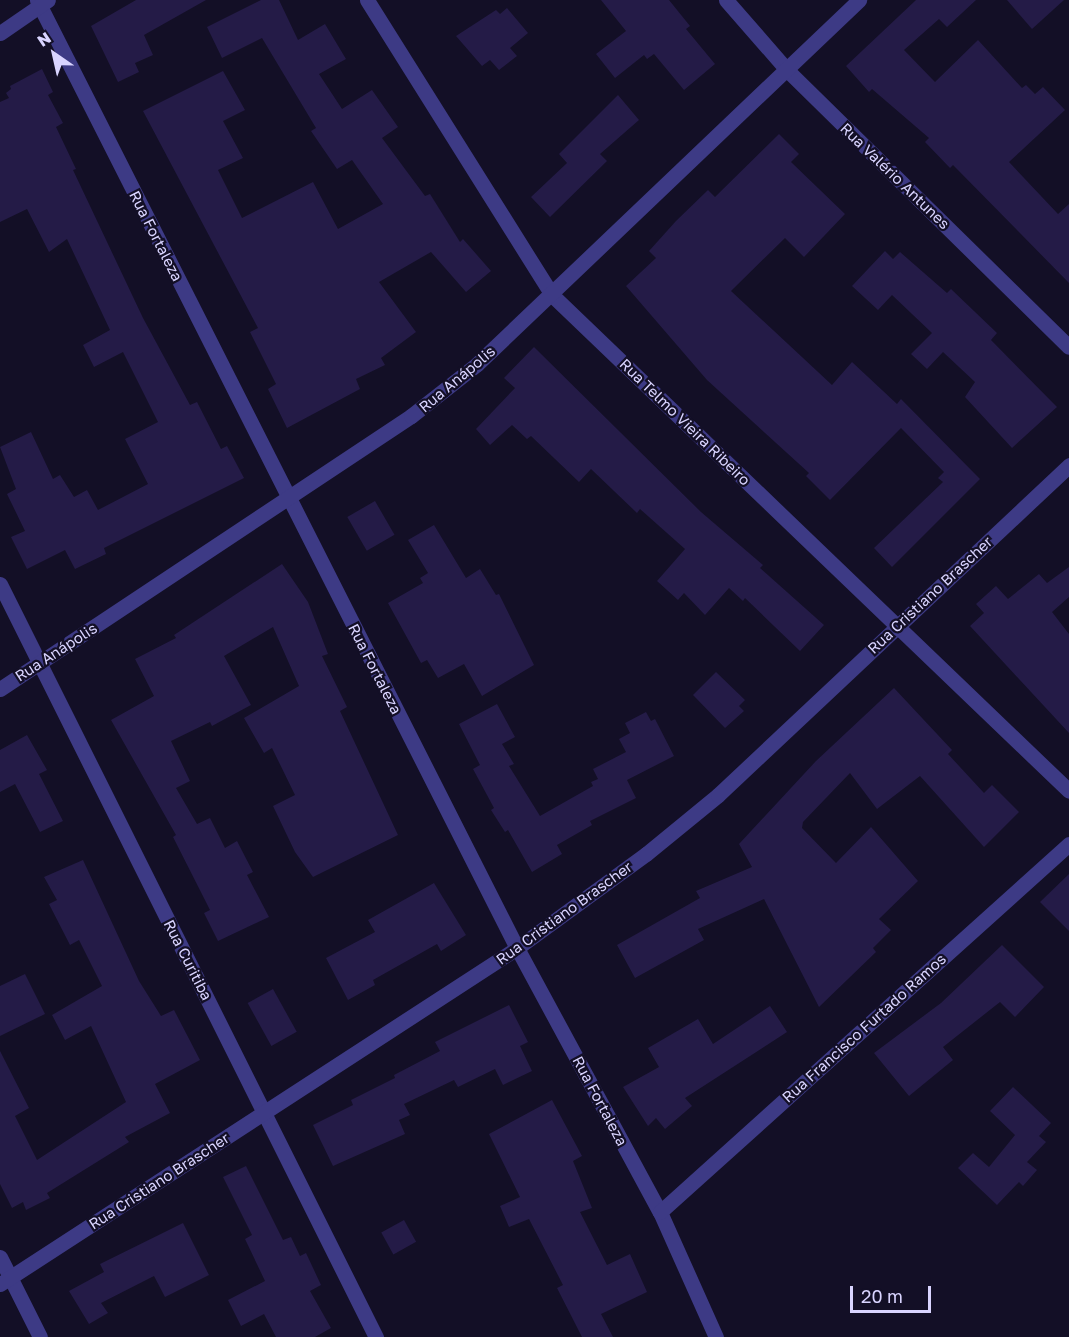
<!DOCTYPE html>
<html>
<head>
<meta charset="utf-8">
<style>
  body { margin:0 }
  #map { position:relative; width:1069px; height:1337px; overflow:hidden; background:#130f26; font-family:"Golos Text",sans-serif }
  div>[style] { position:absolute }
  .building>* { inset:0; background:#241b47; transform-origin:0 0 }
  .minor>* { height:15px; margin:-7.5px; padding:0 7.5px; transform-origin:7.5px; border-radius:7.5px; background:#3d3a85 }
  .tertiary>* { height:15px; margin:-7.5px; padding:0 7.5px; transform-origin:7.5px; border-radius:7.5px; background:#3d3a85 }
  span { translate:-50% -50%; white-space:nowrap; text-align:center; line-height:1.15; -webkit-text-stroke:4.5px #130f26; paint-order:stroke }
  .street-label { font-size:15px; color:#d9d4ff }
  .north { position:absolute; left:24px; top:24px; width:60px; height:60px; -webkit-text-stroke:4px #130f26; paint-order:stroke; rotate:326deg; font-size:16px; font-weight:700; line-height:24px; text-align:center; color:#d9d4ff }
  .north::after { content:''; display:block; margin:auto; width:21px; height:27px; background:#d9d4ff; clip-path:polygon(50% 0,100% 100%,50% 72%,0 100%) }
  .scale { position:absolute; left:850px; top:1286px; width:81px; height:27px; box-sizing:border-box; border:3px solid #d9d4ff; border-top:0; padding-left:8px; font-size:18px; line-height:21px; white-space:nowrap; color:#d9d4ff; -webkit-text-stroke:4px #130f26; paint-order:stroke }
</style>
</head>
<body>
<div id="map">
  <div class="building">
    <i style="clip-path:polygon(136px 0,206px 0,144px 35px,153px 55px,135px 63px,139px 72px,118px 82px,91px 26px)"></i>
    <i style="clip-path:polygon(261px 0,279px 0,298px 40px,325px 24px,346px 59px,319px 74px,342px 109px,372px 90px,398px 127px,382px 138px,425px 196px,430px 194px,460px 242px,463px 239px,491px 271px,466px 292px,431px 252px,379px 282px,416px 332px,381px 358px,385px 365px,356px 379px,360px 389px,287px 428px,268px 389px,276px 384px,250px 332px,258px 328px,143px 111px,223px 71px,245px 110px,223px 121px,243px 158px,218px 170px,242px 218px,313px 182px,338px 229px,383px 204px,352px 160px,337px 169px,311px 131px,316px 128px,262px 38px,222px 58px,207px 27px)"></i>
    <i style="clip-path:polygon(601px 0,669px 0,690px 26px,686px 29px,715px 64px,684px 90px,654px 54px,647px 59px,644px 55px,615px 78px,596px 54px,626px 31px)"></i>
    <i style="clip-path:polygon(916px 0,976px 0,947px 27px,939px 19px,904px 50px,935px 82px,978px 40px,1022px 88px,1026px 85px,1035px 94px,1043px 87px,1065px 110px,1009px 162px,1058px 214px,1069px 204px,1069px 283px,953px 165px,950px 168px,925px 142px,929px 138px,872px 89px,869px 92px,846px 66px)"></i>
    <i style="clip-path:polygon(1007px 0,1064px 0,1032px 29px)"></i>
    <i style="clip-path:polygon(507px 8px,528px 33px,510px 48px,517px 56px,499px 70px,490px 60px,482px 66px,456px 36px,496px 10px,500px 14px)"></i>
    <i style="clip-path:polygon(42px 69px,53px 92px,48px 95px,63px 123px,56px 127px,76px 169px,73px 170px,143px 318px,190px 405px,197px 402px,221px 449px,227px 446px,244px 478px,104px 548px,106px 554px,75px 569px,65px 550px,27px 569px,11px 537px,25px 531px,7px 494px,16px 489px,0 447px,31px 432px,53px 479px,60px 475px,74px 497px,87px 490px,98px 510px,148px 484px,125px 439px,158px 422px,123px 352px,94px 367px,83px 345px,110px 330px,67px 239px,49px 252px,27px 209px,0 222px,0 102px,9px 98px,6px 93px,11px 89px,10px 86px)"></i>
    <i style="clip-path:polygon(618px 95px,639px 120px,600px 154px,607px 161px,550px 217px,531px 197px,567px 163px,559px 154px)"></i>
    <i style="clip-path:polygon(779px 134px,799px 154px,791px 162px,845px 214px,804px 257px,785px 238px,731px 291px,832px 385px,852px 362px,897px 404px,901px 399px,980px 479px,892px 567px,874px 548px,943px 482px,938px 478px,944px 472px,901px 428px,830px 500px,806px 476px,809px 473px,707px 380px,626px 286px,656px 258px,649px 251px,676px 221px,708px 190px,715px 197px)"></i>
    <i style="clip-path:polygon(885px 251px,893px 259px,900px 252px,947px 293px,951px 289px,997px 333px,991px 340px,1057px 407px,1012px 448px,965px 397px,975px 382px,943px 352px,927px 369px,911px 354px,932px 333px,892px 295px,878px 310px,852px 286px)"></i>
    <i style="clip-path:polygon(534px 347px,701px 512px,763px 565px,760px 568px,824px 625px,800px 651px,745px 598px,743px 601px,729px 588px,705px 615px,684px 593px,678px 600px,657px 581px,685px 549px,640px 509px,637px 513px,591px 469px,579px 482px,531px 436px,527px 439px,512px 425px,490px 445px,476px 429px,515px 388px,504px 378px)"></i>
    <i style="left:375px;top:501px;width:39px;height:32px;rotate:60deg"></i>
    <i style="clip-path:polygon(434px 525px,466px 578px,480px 569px,496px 595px,499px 594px,534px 665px,482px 696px,464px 664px,438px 678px,427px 660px,421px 663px,388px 603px,423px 583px,420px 578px,428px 573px,408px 540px)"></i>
    <i style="clip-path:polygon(282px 564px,308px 602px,328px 654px,322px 656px,347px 707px,340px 711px,398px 835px,313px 877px,295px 852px,273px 806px,295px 795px,272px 748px,264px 753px,244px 718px,299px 686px,273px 627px,224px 656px,251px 705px,212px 726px,210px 722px,171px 741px,190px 781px,176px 788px,197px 824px,210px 818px,225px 848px,237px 841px,253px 872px,247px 875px,269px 917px,218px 941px,204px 913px,210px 910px,173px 837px,176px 835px,111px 720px,154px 696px,135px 659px,176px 638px,174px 635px)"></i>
    <i style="clip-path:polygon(1069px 567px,1069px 597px,1052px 612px,1069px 634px,1069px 733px,970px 626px,984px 613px,976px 604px,996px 586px,1008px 599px,1039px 574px,1047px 583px)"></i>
    <i style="clip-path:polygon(716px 672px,745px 700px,739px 706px,744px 711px,725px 728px,693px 695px)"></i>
    <i style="clip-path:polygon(894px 688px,952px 750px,948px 754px,984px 793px,992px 785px,1019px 812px,984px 847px,920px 776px,877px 809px,850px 773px,803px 822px,802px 828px,836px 863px,871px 827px,918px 881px,879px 919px,891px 930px,873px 948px,876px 952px,819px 1007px,764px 899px,698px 929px,704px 940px,635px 978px,617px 945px,700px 898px,696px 891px,752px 867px,739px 844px,816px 761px)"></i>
    <i style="clip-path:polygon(497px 704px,515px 737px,502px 744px,514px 764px,509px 766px,540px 816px,593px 786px,591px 782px,598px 779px,593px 769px,626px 752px,619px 739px,630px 733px,625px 723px,646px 712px,651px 721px,655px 719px,674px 756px,627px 780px,636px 798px,590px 821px,592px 825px,557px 845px,562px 854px,532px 872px,508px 830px,505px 832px,491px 810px,494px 808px,473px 769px,480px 765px,459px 724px)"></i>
    <i style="clip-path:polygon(27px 735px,47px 770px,39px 774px,63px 821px,40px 832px,15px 784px,0 792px,0 750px)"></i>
    <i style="clip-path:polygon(83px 860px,139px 981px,161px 1016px,174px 1010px,200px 1060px,155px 1084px,170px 1113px,125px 1137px,129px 1142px,47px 1193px,50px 1198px,26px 1210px,23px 1202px,12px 1208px,0 1184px,0 1051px,29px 1108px,15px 1116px,37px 1160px,126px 1102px,91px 1026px,65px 1040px,52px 1015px,102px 986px,79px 940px,70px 945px,49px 904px,57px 900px,44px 877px)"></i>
    <i style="clip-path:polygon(1069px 874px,1069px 931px,1040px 902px)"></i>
    <i style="clip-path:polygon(434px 883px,466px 935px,441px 951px,437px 944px,373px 980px,375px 985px,348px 1000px,326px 958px,375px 932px,368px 920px)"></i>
    <i style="clip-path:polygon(1002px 945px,1044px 987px,1015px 1017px,1000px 1002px,943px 1047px,953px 1060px,909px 1096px,874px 1053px,941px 1003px)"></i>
    <i style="clip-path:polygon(25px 974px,45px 1014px,0 1036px,0 986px)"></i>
    <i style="left:273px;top:989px;width:49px;height:29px;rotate:61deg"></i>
    <i style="clip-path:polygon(509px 1005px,528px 1042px,520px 1046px,532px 1071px,503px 1085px,495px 1069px,458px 1087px,454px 1080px,404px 1104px,410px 1115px,399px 1120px,405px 1134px,333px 1166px,313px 1125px,353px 1105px,351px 1100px,395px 1078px,394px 1075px,440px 1051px,435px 1042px)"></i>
    <i style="clip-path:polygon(770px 1006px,787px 1032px,685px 1098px,692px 1106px,665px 1129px,656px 1118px,648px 1126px,623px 1087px,659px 1067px,648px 1048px,698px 1019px,713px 1044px)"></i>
    <i style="clip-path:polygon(1013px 1087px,1051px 1123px,1039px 1136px,1046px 1142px,1027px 1162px,1037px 1170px,1023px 1186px,1019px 1182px,997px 1205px,958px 1168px,973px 1153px,989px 1167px,1015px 1135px,990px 1111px)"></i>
    <i style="clip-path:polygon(552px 1100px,582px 1156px,573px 1161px,592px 1208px,580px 1212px,607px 1265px,630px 1254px,647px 1292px,601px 1314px,613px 1337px,582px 1337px,557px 1288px,563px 1285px,529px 1219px,509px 1227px,500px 1206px,520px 1197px,489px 1134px)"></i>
    <i style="clip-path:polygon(246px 1166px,283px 1240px,291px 1237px,300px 1256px,306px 1253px,321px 1285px,310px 1291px,331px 1328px,315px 1337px,276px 1337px,264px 1314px,241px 1326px,228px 1300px,265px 1281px,245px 1239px,252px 1235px,223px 1177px)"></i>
    <i style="left:404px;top:1220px;width:25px;height:26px;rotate:61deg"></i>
    <i style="clip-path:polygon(183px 1223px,209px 1275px,165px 1297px,154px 1276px,101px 1303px,108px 1313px,89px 1324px,69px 1291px,104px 1272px,100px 1264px)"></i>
  </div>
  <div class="minor">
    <i style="left:37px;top:0;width:1063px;rotate:63.15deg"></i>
    <i style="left:517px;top:948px;width:300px;rotate:61.6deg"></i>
    <i style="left:660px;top:1212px;width:137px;rotate:65.9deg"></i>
    <i style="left:367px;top:0;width:348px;rotate:57.9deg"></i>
    <i style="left:552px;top:295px;width:716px;rotate:43.81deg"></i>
    <i style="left:726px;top:0;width:93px;rotate:48.9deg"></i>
    <i style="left:787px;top:70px;width:395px;rotate:44.5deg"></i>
    <i style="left:0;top:584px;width:842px;rotate:63.47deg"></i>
    <i style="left:0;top:689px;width:493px;rotate:-33.6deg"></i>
    <i style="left:411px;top:416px;width:84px;rotate:-38.2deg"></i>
    <i style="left:477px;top:364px;width:528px;rotate:-43.62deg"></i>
    <i style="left:660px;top:1212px;width:550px;rotate:-41.98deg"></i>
    <i style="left:0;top:1257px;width:89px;rotate:63.4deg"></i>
    <i style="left:0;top:1284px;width:617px;rotate:-33.02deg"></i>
    <i style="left:517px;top:948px;width:160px;rotate:-36.1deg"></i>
    <i style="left:646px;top:854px;width:93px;rotate:-39.3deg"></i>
    <i style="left:718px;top:795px;width:482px;rotate:-43.2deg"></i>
  </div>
  <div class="tertiary">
    <i style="left:0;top:33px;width:58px;rotate:-34.5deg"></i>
  </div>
  <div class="street-label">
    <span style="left:895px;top:176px;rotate:44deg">Rua Valério Antunes</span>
    <span style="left:156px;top:236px;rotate:63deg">Rua Fortaleza</span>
    <span style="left:457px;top:379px;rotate:-40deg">Rua Anápolis</span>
    <span style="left:685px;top:422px;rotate:44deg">Rua Telmo Vieira Ribeiro</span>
    <span style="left:930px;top:595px;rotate:-43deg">Rua Cristiano Brascher</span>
    <span style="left:56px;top:652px;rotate:-33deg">Rua Anápolis</span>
    <span style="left:375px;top:669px;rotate:63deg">Rua Fortaleza</span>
    <span style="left:564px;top:913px;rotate:-36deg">Rua Cristiano Brascher</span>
    <span style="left:188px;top:960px;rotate:63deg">Rua Curitiba</span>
    <span style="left:864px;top:1028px;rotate:-42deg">Rua Francisco Furtado Ramos</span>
    <span style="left:600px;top:1101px;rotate:62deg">Rua Fortaleza</span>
    <span style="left:159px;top:1181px;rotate:-33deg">Rua Cristiano Brascher</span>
  </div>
  <div class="north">N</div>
  <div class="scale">20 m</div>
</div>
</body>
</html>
